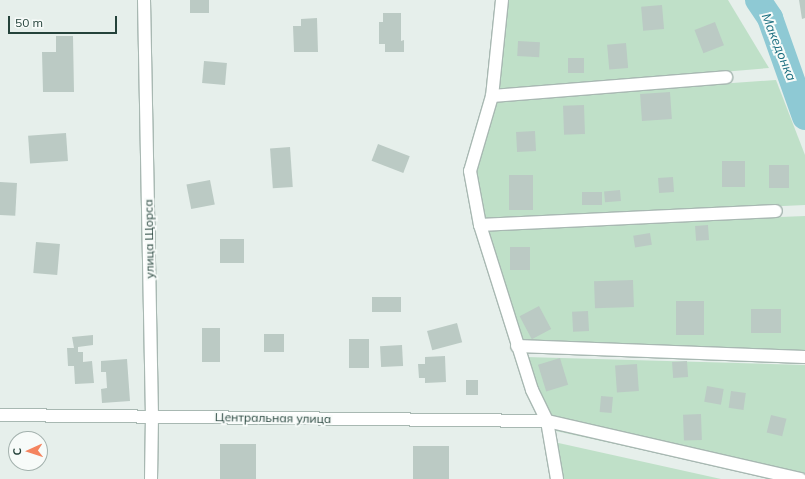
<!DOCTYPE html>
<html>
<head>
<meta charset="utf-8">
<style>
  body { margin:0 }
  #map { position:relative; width:805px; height:479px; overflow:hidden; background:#e6efeb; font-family:Mulish,sans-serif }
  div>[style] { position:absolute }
  .green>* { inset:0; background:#bfe0c8 }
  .river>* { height:26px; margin:-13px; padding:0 13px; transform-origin:13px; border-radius:13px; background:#8ec9d4 }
  .building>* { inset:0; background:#bbcac4; transform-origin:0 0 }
  .roads { filter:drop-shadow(1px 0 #a8b8b2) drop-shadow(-1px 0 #a8b8b2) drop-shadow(0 1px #a8b8b2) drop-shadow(0 -1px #a8b8b2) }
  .minor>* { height:12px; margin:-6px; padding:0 6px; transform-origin:6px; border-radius:6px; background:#fff }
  span { translate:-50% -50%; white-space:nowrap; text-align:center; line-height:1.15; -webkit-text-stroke:4px #f7fbf9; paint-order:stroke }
  .street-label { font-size:12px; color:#24423a }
  .water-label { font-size:13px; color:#1c6f80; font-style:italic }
  .north { position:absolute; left:8px; top:431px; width:40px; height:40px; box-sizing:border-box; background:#f7fbf9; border:1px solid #a3b1ad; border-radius:50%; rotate:267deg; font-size:11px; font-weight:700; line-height:16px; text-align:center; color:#24423a }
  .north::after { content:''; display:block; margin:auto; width:14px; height:18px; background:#f4845f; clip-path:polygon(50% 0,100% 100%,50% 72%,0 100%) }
  .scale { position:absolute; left:8px; top:16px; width:109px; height:18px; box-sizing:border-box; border:2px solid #24423a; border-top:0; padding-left:5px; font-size:12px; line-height:14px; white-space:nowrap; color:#24423a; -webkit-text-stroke:3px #f7fbf9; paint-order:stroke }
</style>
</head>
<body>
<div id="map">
  <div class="green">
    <i style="clip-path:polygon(507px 0,728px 0,769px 68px,496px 91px)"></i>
    <i style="clip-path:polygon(776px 80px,805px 155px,805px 205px,484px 219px,476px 171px,495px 100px)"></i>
    <i style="clip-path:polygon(805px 216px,805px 353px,524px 345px,486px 229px)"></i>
    <i style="clip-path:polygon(526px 357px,805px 365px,805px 479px,775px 479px,551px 430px)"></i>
    <i style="clip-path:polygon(554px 442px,721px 479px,560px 479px)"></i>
  </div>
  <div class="river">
    <i style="left:758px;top:0;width:22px;rotate:56deg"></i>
    <i style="left:770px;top:18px;width:105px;rotate:70.5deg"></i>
  </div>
  <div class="building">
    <i style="left:190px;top:0;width:19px;height:13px"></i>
    <i style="clip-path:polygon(799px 0,805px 0,805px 18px,802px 19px)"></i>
    <i style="left:662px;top:5px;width:24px;height:21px;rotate:85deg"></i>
    <i style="clip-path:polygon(383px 13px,401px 13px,401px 41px,404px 40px,404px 52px,385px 52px,385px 44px,379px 44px,379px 22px,383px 22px)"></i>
    <i style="clip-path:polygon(317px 18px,318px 52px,294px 52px,293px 26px,301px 26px,301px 19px)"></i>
    <i style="left:715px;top:22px;width:25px;height:22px;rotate:69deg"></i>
    <i style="clip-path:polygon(56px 36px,73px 36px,74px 92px,43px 92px,42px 52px,56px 52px)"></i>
    <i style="left:518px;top:41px;width:22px;height:15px;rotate:3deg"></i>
    <i style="left:626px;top:43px;width:25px;height:19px;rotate:85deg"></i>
    <i style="left:568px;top:58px;width:16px;height:15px"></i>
    <i style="left:204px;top:61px;width:23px;height:22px;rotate:5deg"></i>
    <i style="left:670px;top:92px;width:27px;height:30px;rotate:86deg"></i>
    <i style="left:584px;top:105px;width:29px;height:21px;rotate:88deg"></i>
    <i style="left:535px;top:131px;width:20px;height:19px;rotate:87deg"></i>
    <i style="left:66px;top:133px;width:28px;height:38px;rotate:86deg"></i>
    <i style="left:378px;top:144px;width:34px;height:18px;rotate:21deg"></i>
    <i style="left:290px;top:147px;width:40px;height:20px;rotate:86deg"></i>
    <i style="left:722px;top:161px;width:23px;height:26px"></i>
    <i style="left:769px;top:165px;width:20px;height:23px"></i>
    <i style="left:509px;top:175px;width:24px;height:35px"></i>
    <i style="left:673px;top:177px;width:15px;height:15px;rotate:86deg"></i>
    <i style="left:210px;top:180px;width:25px;height:24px;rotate:79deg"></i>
    <i style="left:0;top:182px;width:17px;height:33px;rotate:3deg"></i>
    <i style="left:620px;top:190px;width:11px;height:16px;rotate:85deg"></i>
    <i style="left:582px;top:192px;width:20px;height:13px"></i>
    <i style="left:708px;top:225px;width:15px;height:13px;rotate:86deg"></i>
    <i style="left:650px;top:233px;width:12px;height:17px;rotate:81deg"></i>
    <i style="left:220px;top:239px;width:24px;height:24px"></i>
    <i style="left:36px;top:242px;width:24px;height:31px;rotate:5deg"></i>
    <i style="left:510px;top:247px;width:20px;height:23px"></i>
    <i style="left:633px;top:280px;width:27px;height:39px;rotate:88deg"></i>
    <i style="left:372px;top:297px;width:29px;height:15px"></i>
    <i style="left:676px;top:301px;width:28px;height:34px"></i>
    <i style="left:539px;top:306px;width:26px;height:22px;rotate:62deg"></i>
    <i style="left:751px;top:309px;width:30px;height:24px"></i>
    <i style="left:588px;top:311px;width:20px;height:16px;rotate:87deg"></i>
    <i style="left:457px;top:323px;width:20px;height:31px;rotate:75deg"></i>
    <i style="left:202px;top:328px;width:18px;height:34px"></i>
    <i style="left:284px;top:334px;width:18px;height:20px;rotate:90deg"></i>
    <i style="clip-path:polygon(93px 335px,93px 345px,78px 347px,78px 352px,83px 352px,83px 362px,92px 361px,94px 383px,75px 384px,74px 366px,68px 366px,67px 348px,74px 348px,72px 337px)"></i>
    <i style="left:349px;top:339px;width:20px;height:29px"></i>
    <i style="left:402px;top:345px;width:21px;height:22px;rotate:87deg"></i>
    <i style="clip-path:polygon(445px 356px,446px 382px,425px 383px,425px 378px,419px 378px,418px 364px,425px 364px,425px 357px)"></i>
    <i style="left:560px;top:358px;width:28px;height:23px;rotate:73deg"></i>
    <i style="clip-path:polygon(127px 359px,130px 401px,102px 403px,101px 389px,107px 388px,106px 372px,101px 372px,101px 361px)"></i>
    <i style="left:687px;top:361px;width:16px;height:15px;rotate:86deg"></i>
    <i style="left:637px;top:364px;width:27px;height:22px;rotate:86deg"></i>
    <i style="left:466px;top:380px;width:12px;height:15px"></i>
    <i style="left:707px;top:386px;width:17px;height:16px;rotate:10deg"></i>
    <i style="left:731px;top:391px;width:15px;height:17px;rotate:8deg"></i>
    <i style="left:601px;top:396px;width:12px;height:16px;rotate:5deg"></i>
    <i style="left:701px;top:414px;width:26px;height:18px;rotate:88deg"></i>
    <i style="left:771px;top:415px;width:16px;height:18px;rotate:14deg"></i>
    <i style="left:220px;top:444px;width:36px;height:35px"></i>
    <i style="left:413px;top:446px;width:36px;height:33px"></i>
  </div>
  <div class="roads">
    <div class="minor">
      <i style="left:144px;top:0;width:416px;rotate:88.9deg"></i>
      <i style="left:152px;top:416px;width:63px;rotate:90.9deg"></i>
      <i style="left:502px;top:0;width:97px;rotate:95.9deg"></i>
      <i style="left:492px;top:96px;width:78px;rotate:106.3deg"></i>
      <i style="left:470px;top:171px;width:55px;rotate:79.5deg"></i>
      <i style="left:480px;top:225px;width:173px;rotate:72.5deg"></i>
      <i style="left:532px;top:390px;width:34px;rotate:64deg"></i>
      <i style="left:547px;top:421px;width:59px;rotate:80.2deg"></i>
      <i style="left:492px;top:96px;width:235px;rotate:-4.6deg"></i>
      <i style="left:480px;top:225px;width:296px;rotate:-2.7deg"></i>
      <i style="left:517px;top:346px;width:288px;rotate:2.2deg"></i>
      <i style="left:0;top:415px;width:547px;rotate:0.63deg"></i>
      <i style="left:547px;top:421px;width:260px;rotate:12.9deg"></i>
    </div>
  </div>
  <div class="street-label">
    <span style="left:149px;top:239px;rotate:-91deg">улица Щорса</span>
    <span style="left:273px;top:418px;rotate:1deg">Центральная улица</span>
  </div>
  <div class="water-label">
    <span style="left:779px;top:47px;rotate:68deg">Македонка</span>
  </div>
  <div class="north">С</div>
  <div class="scale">50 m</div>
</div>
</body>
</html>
